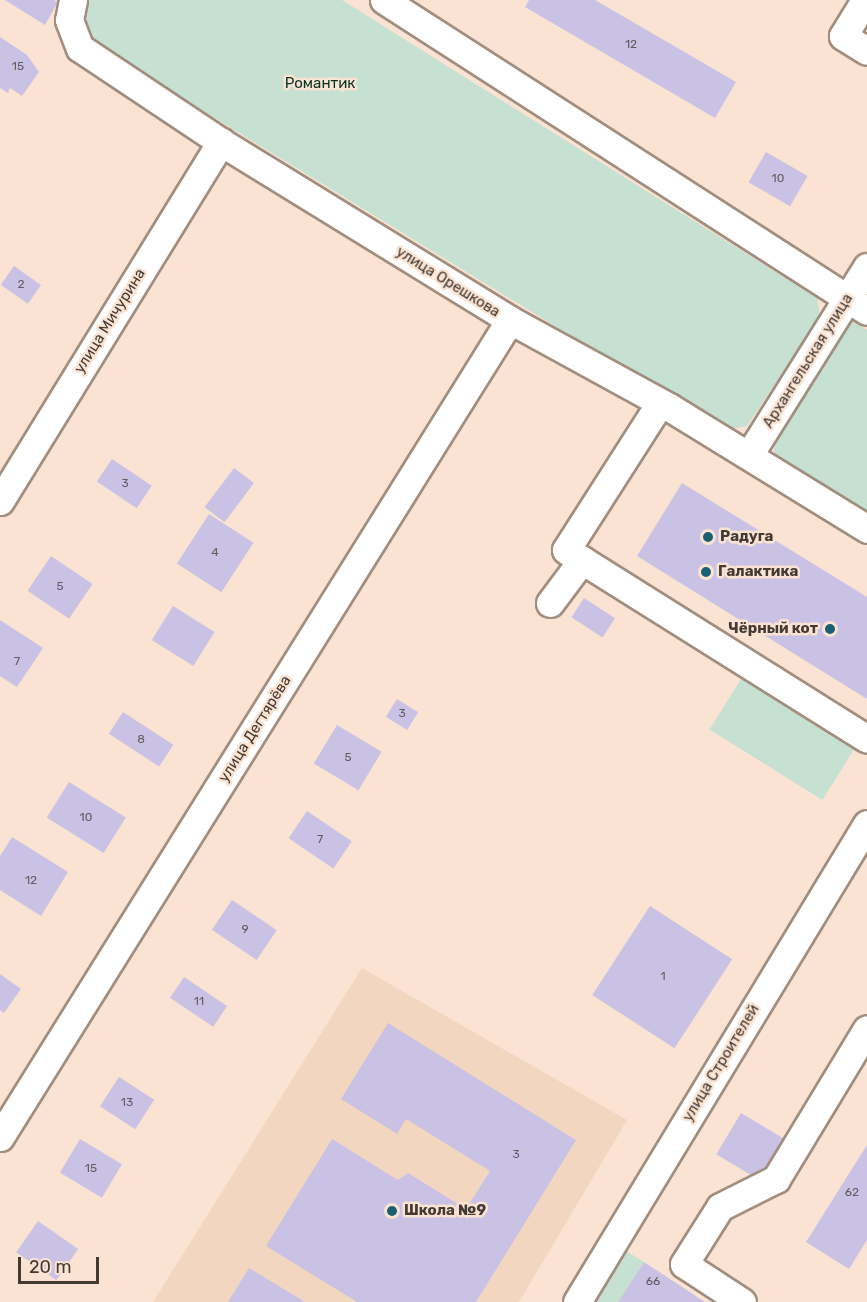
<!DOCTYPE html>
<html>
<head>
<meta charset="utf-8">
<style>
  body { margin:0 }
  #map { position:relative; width:867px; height:1302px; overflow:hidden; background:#fae3d2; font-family:Rubik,sans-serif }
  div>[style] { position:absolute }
  .built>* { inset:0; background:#f3d6c0 }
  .green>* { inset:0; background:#c6e0d1; transform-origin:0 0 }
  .building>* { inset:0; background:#c9c2e4; transform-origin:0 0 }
  .roads { filter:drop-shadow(2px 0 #a28e7e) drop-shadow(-2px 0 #a28e7e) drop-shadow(0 2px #a28e7e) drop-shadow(0 -2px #a28e7e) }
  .minor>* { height:27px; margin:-13.5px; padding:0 13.5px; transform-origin:13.5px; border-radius:13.5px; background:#fff }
  .dots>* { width:16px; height:16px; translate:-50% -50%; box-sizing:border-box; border:3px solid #fae3d2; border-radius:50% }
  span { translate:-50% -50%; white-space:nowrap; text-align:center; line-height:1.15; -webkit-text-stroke:5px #fae3d2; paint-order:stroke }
  .number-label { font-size:12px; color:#645c5f }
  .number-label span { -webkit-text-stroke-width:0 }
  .park-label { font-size:15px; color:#043521 }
  .street-label { font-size:15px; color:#433a33 }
  .poi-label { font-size:15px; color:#433a33; font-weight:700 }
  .left { translate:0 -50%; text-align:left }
  .right { translate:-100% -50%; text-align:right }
  .scale { position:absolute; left:18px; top:1257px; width:81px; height:27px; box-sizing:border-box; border:3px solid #433a33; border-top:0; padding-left:8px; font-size:18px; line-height:21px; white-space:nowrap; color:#433a33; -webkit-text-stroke:4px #fae3d2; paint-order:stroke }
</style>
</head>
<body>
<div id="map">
  <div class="built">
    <i style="clip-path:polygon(362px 968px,627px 1120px,519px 1302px,153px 1302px)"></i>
  </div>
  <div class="green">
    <i style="clip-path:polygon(90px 0,342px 0,817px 298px,820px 317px,747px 426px,725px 430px,84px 38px,81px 15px)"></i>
    <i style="clip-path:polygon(847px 317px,867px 330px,867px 512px,775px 454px,772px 435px)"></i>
    <i style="left:743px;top:676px;width:133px;height:63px;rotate:32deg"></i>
    <i style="clip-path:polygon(626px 1251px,644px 1262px,618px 1302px,595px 1302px)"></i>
  </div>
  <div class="building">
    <i style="clip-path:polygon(5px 0,54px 0,58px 2px,45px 25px)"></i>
    <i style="clip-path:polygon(529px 0,595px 0,736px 82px,715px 118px,525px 7px)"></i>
    <i style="clip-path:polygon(0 37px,27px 55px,39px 72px,22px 96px,10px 88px,8px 93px,0 88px)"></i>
    <i style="left:766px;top:152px;width:48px;height:35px;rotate:30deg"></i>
    <i style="left:14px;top:266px;width:33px;height:23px;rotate:35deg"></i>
    <i style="left:112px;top:459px;width:48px;height:27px;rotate:34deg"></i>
    <i style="left:234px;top:468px;width:25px;height:49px;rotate:37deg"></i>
    <i style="clip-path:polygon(682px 483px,867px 597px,867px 699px,637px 556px)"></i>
    <i style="left:209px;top:514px;width:53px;height:59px;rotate:33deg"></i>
    <i style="left:51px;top:556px;width:50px;height:42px;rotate:34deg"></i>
    <i style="left:584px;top:598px;width:37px;height:23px;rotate:33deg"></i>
    <i style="left:173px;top:606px;width:49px;height:40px;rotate:32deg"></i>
    <i style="clip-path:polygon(0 620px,43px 648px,17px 687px,0 676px)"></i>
    <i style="left:397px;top:699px;width:25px;height:21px;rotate:32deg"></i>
    <i style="left:123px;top:712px;width:60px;height:26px;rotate:33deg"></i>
    <i style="left:337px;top:725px;width:52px;height:45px;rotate:31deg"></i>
    <i style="left:69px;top:782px;width:67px;height:42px;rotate:32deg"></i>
    <i style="left:307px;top:811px;width:54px;height:33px;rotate:34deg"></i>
    <i style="clip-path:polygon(12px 837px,68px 872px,41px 916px,0 890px,0 856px)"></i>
    <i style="left:232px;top:900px;width:54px;height:36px;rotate:34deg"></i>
    <i style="left:650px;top:906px;width:98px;height:106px;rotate:33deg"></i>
    <i style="clip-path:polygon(0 974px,21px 989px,4px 1013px,0 1010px)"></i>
    <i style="left:184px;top:977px;width:52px;height:25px;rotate:34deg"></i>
    <i style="clip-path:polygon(388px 1023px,576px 1140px,476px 1302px,357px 1302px,266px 1246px,332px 1139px,398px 1180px,408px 1173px,466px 1209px,490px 1171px,406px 1119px,397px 1134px,341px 1099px)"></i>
    <i style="left:119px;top:1077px;width:42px;height:35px;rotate:33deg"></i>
    <i style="left:741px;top:1113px;width:50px;height:48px;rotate:31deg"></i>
    <i style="left:80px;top:1139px;width:49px;height:39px;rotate:31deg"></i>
    <i style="clip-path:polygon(867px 1145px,867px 1240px,849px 1269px,806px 1242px)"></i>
    <i style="left:38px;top:1221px;width:49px;height:38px;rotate:35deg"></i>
    <i style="clip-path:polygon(644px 1262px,705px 1302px,618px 1302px)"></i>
    <i style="clip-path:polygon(249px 1268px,305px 1302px,228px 1302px)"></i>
  </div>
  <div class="roads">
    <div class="minor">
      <i style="left:73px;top:0;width:20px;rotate:101deg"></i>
      <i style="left:69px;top:20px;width:30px;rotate:69deg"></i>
      <i style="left:80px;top:48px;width:169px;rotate:33.7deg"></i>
      <i style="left:221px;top:142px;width:339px;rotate:31.6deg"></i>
      <i style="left:510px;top:320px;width:181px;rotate:28.7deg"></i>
      <i style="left:669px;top:407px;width:233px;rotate:31.6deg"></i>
      <i style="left:384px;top:0;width:574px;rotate:32.78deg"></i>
      <i style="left:865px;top:0;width:42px;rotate:121.4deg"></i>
      <i style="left:843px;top:36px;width:28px;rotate:32deg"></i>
      <i style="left:660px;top:403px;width:174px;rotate:122.6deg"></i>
      <i style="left:566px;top:550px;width:355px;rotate:32.1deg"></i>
      <i style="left:749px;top:455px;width:222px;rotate:-57.9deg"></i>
      <i style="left:0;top:501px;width:422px;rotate:-58.4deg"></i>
      <i style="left:550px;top:603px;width:54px;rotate:-53.3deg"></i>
      <i style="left:0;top:1137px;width:963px;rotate:-58.03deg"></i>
      <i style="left:577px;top:1302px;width:559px;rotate:-58.76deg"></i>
      <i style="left:742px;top:1302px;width:69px;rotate:-146.8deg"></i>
      <i style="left:684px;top:1264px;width:67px;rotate:-57.7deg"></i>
      <i style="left:720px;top:1207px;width:63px;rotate:-26.6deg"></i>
      <i style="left:776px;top:1179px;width:175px;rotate:-58.8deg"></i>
    </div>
  </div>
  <div class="dots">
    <i style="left:708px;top:537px;background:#1b6072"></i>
    <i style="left:706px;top:572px;background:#1b6072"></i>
    <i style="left:830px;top:629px;background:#1b6072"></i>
    <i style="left:392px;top:1211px;background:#1b6072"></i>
  </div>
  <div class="number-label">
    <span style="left:631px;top:45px">12</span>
    <span style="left:18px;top:67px">15</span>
    <span style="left:778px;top:179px">10</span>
    <span style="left:21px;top:285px">2</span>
    <span style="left:125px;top:484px">3</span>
    <span style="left:215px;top:553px">4</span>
    <span style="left:60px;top:587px">5</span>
    <span style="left:17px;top:662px">7</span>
    <span style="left:402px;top:714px">3</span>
    <span style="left:141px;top:740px">8</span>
    <span style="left:348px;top:758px">5</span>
    <span style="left:86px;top:818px">10</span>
    <span style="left:320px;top:840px">7</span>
    <span style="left:31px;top:881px">12</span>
    <span style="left:245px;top:930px">9</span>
    <span style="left:663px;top:977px">1</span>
    <span style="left:199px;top:1002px">11</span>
    <span style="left:127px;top:1103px">13</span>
    <span style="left:516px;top:1155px">3</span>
    <span style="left:91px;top:1169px">15</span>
    <span style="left:852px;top:1193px">62</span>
    <span style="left:653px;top:1282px">66</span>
  </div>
  <div class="park-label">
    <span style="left:320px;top:84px">Романтик</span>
  </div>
  <div class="street-label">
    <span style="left:448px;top:282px;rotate:32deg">улица Орешкова</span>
    <span style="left:110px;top:321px;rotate:-58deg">улица Мичурина</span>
    <span style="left:808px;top:361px;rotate:-58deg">Архангельская улица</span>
    <span style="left:255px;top:729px;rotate:-58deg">улица Дегтярёва</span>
    <span style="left:721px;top:1063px;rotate:-59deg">улица Строителей</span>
  </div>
  <div class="poi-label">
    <span class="left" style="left:720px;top:537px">Радуга</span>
    <span class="left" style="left:718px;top:572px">Галактика</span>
    <span class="right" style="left:818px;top:629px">Чёрный кот</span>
    <span class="left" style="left:404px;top:1211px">Школа №9</span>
  </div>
  <div class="scale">20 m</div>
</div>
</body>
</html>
